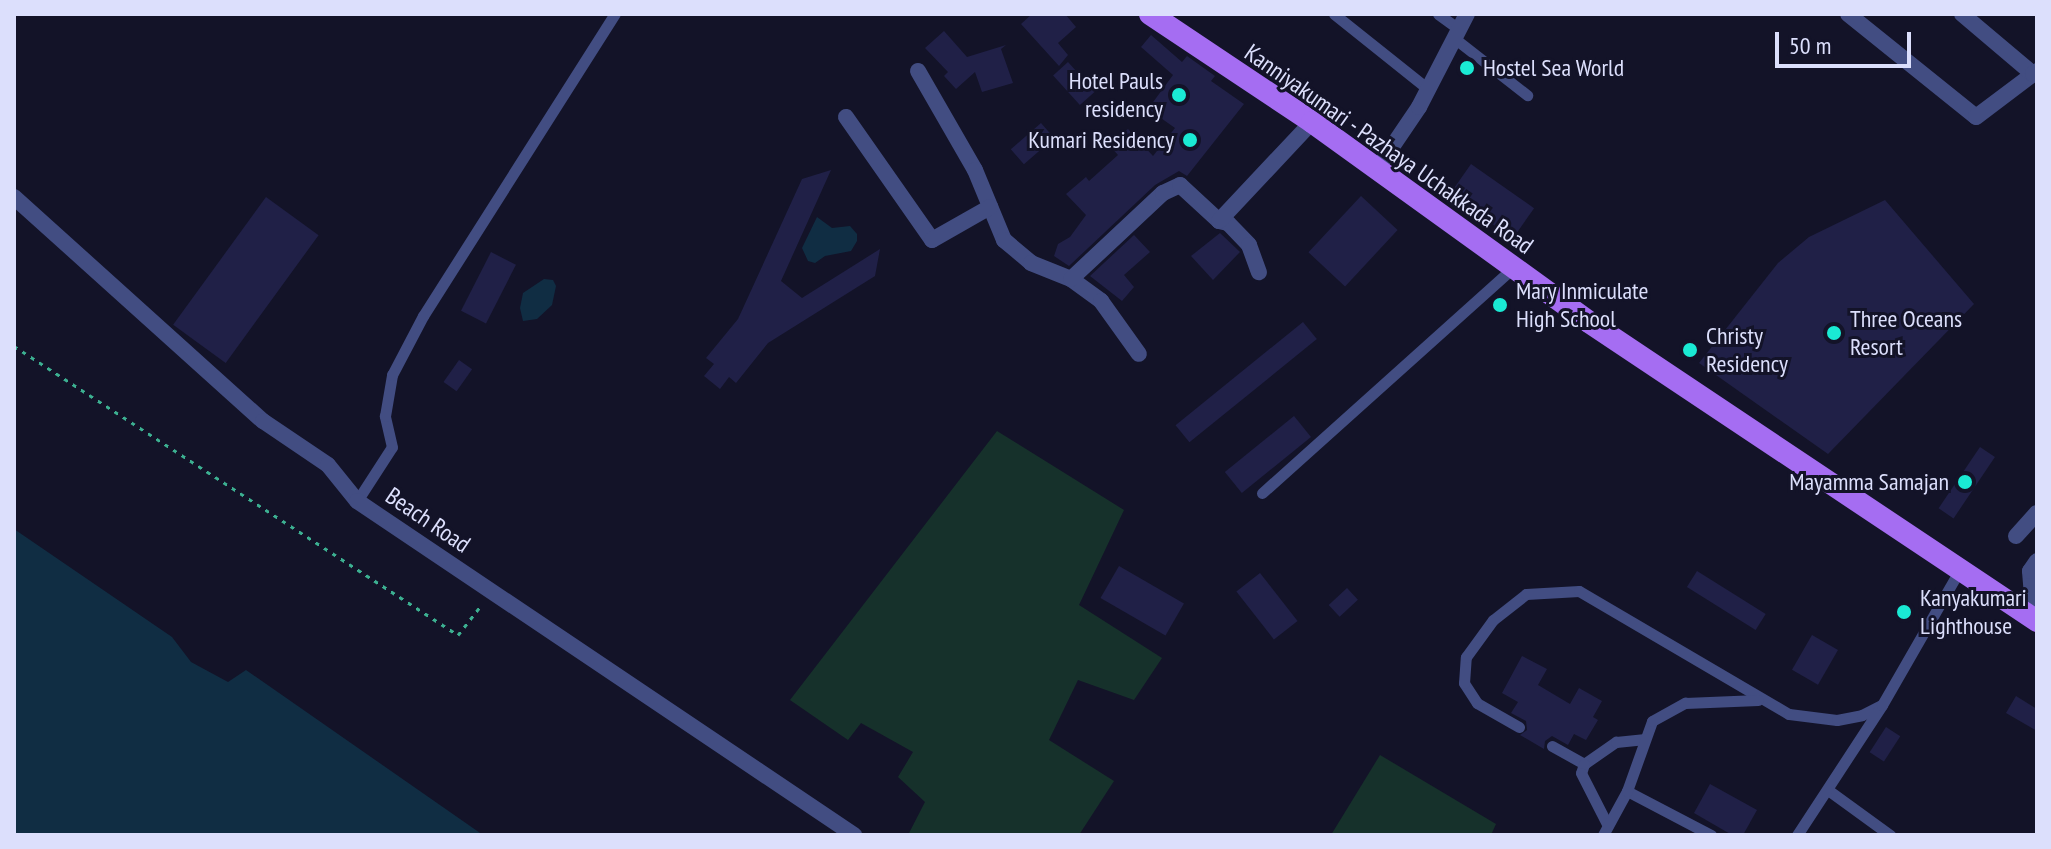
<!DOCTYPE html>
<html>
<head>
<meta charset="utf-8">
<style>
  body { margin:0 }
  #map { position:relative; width:2051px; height:849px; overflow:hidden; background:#131328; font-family:"PT Sans Narrow",sans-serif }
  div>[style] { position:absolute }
  .green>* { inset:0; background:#16312b }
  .water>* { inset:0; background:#102d43 }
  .building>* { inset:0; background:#202047; transform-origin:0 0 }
  .path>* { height:3px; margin-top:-1.5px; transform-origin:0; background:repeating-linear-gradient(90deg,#3cb091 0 4px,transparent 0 10px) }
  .service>* { height:11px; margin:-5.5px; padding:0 5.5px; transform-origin:5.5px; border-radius:5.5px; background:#424d82 }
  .minor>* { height:16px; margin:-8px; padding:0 8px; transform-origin:8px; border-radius:8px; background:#424d82 }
  .tertiary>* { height:16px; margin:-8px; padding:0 8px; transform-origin:8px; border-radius:8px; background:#424d82 }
  .primary>* { height:22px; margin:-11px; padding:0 11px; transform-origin:11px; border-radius:11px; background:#a56df2 }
  .dots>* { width:22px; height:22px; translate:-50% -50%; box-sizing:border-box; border:4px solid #131328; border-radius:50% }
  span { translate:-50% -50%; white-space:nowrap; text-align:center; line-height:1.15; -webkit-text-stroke:6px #131328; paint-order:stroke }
  .poi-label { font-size:24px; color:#dcdffc }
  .left { translate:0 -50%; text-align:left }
  .right { translate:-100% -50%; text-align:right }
  .street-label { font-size:24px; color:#dcdffc }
  .frame { position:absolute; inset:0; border:16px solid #dcdffc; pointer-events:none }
  .scale { position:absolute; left:1775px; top:32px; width:136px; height:36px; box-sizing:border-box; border:4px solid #dcdffc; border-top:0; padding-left:10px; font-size:24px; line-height:28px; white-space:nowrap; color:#dcdffc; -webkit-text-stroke:6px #131328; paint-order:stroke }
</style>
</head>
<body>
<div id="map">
  <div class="green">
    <i style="clip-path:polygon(997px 431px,1124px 510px,1079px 605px,1162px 658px,1134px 700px,1078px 680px,1049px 740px,1114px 781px,1079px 835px,908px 835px,925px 802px,898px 777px,913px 752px,861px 723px,848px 740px,790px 700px)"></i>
    <i style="clip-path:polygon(1380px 755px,1496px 824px,1491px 835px,1331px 835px)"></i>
  </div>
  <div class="water">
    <i style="clip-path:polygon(817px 217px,832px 228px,850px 226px,857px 234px,857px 241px,851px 251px,825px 256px,815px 263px,808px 261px,802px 248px)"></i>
    <i style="clip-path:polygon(544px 279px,553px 280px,556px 286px,552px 305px,537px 319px,523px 321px,520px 308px,523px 293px)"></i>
    <i style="clip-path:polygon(14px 529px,172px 637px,191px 662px,228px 682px,246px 670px,483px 835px,14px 835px)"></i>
  </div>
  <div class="building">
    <i style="clip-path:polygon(1032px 14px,1065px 14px,1076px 27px,1058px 43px,1068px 55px,1059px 66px,1021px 24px)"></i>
    <i style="clip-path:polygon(944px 31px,967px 57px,1006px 45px,1001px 49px,1013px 83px,982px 92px,975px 72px,956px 89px,944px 76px,948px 72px,925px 48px)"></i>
    <i style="clip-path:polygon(1151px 35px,1182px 62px,1187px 56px,1215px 76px,1211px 81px,1244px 104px,1187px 176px,1179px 171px,1155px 185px,1069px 266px,1054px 256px,1058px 244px,1070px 237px,1086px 215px,1066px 194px,1086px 177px,1089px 181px,1118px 155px,1109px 145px,1128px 129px,1153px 156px,1175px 128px,1148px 109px,1173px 75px,1141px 47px)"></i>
    <i style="left:1068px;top:62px;width:40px;height:20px;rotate:48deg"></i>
    <i style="left:1041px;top:123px;width:20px;height:40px;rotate:49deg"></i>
    <i style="left:1471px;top:164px;width:77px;height:37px;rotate:35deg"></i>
    <i style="clip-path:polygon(831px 170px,781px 281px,802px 298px,880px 249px,875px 276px,768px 343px,736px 383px,729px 377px,720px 389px,704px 376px,714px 364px,706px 358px,738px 319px,802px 179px)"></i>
    <i style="left:1361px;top:196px;width:50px;height:77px;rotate:43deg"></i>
    <i style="left:266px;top:197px;width:65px;height:158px;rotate:36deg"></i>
    <i style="clip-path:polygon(1885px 200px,1974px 304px,1828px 454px,1699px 363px,1778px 263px,1809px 237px)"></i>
    <i style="clip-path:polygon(1220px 233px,1240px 252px,1213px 280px,1191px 256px)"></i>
    <i style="clip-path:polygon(1134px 235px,1150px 252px,1124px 275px,1134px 287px,1122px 301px,1090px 276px)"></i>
    <i style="left:491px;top:252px;width:28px;height:66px;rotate:27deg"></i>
    <i style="left:1303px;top:322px;width:22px;height:164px;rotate:51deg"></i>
    <i style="left:459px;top:360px;width:16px;height:27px;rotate:35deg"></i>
    <i style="left:1294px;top:416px;width:27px;height:89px;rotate:51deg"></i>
    <i style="left:1980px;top:447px;width:18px;height:74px;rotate:34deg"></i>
    <i style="left:1119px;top:566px;width:75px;height:37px;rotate:30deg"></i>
    <i style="left:1697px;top:571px;width:81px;height:19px;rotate:32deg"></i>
    <i style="left:1260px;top:573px;width:61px;height:30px;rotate:52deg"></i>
    <i style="left:1347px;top:588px;width:16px;height:25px;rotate:47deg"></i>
    <i style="left:1812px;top:635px;width:30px;height:40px;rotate:30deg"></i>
    <i style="clip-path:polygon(1522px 656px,1547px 669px,1538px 685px,1570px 704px,1579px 688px,1602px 701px,1593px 717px,1598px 720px,1586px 740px,1574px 734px,1568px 745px,1552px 736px,1545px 741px,1544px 749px,1520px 735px,1527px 730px,1526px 721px,1511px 713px,1518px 702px,1502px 693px)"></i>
    <i style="clip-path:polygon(2016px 696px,2037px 709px,2037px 731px,2006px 713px)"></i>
    <i style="left:1886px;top:727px;width:17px;height:30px;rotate:33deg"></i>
    <i style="clip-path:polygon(1710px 784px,1757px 810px,1743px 835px,1732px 835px,1694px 813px)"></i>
  </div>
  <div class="path">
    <i style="left:14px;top:346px;width:530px;rotate:33.06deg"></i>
    <i style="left:458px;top:635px;width:39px;rotate:-52deg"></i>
  </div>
  <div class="service">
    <i style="left:1334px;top:14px;width:120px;rotate:38.6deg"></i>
    <i style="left:1438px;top:14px;width:26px;rotate:36deg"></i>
    <i style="left:1454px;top:38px;width:93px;rotate:38deg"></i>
    <i style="left:1262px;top:493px;width:336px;rotate:-41.9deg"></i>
    <i style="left:357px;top:501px;width:64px;rotate:-57.1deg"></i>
    <i style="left:392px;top:447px;width:32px;rotate:-103deg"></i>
    <i style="left:385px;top:416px;width:42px;rotate:-80.3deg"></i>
    <i style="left:392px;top:375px;width:67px;rotate:-62.3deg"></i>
    <i style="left:423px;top:316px;width:358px;rotate:-57.6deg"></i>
    <i style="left:1519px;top:727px;width:48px;rotate:-150.3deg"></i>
    <i style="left:1477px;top:703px;width:24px;rotate:-123deg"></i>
    <i style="left:1464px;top:683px;width:26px;rotate:-86deg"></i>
    <i style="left:1466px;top:657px;width:46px;rotate:-53.9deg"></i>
    <i style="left:1493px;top:620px;width:42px;rotate:-38.2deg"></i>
    <i style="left:1526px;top:594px;width:53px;rotate:-3.2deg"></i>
    <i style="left:1579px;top:591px;width:243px;rotate:30.4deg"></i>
    <i style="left:1789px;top:714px;width:48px;rotate:7.1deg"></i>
    <i style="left:1837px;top:720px;width:25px;rotate:-11deg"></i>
    <i style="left:1862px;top:715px;width:22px;rotate:-27deg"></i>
    <i style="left:1552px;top:746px;width:37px;rotate:29deg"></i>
    <i style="left:1584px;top:764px;width:39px;rotate:-35deg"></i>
    <i style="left:1616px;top:742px;width:27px;rotate:-6deg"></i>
    <i style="left:1584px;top:764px;width:9px;rotate:108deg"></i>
    <i style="left:1581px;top:773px;width:59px;rotate:63deg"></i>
    <i style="left:1828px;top:790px;width:77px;rotate:36deg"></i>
    <i style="left:1627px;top:791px;width:95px;rotate:27.6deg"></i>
    <i style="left:1603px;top:835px;width:50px;rotate:-61.4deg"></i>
    <i style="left:1627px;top:791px;width:74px;rotate:-70.3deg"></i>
    <i style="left:1652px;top:721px;width:38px;rotate:-29deg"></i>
    <i style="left:1685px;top:703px;width:73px;rotate:-2.4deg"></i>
    <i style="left:1797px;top:835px;width:155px;rotate:-56.8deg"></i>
    <i style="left:1882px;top:705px;width:155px;rotate:-60.1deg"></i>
  </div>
  <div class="minor">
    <i style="left:1848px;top:14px;width:164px;rotate:38.8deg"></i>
    <i style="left:1976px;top:117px;width:71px;rotate:-37deg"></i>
    <i style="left:1962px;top:14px;width:93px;rotate:40.2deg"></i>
    <i style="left:2033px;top:74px;width:5px;rotate:-37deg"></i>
    <i style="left:918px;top:71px;width:114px;rotate:60.1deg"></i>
    <i style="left:975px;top:170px;width:76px;rotate:67.5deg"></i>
    <i style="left:1004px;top:240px;width:35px;rotate:40deg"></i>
    <i style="left:1031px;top:263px;width:43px;rotate:21.8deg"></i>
    <i style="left:1071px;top:279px;width:37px;rotate:36deg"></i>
    <i style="left:1101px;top:301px;width:65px;rotate:54.4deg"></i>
    <i style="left:846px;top:117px;width:150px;rotate:55deg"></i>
    <i style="left:932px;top:240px;width:67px;rotate:-29.6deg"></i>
    <i style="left:1377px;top:169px;width:75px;rotate:-55.9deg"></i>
    <i style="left:1419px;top:107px;width:105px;rotate:-62.7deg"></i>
    <i style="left:1219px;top:221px;width:9px;rotate:13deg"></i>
    <i style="left:1228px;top:223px;width:30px;rotate:46deg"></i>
    <i style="left:1249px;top:245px;width:29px;rotate:70deg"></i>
    <i style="left:1071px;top:279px;width:126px;rotate:-43.1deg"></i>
    <i style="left:1163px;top:193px;width:19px;rotate:-25deg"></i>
    <i style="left:1180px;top:185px;width:53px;rotate:42.7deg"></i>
    <i style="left:1219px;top:221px;width:136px;rotate:-46.8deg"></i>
    <i style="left:2016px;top:536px;width:31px;rotate:-48deg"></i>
    <i style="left:2034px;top:620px;width:49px;rotate:-94.7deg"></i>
    <i style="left:2030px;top:571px;width:12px;rotate:-55deg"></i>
  </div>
  <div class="tertiary">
    <i style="left:14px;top:197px;width:335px;rotate:42deg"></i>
    <i style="left:263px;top:421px;width:78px;rotate:34.1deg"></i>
    <i style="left:328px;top:465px;width:46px;rotate:51.1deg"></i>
    <i style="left:357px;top:501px;width:599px;rotate:33.9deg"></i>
  </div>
  <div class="primary">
    <i style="left:1150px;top:14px;width:195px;rotate:33.7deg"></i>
    <i style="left:1312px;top:122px;width:342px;rotate:35.8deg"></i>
    <i style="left:1589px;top:322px;width:539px;rotate:33.72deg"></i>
  </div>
  <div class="dots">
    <i style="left:1467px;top:68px;background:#1aead4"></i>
    <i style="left:1179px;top:95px;background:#1aead4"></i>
    <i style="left:1190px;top:140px;background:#1aead4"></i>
    <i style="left:1500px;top:305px;background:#1aead4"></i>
    <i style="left:1834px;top:333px;background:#1aead4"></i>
    <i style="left:1690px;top:350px;background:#1aead4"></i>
    <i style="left:1965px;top:482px;background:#1aead4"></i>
    <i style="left:1904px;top:612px;background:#1aead4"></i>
  </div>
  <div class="poi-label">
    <span class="left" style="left:1483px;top:68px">Hostel Sea World</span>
    <span class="right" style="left:1163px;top:95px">Hotel Pauls<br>residency</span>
    <span class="right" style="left:1174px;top:140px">Kumari Residency</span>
    <span class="left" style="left:1516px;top:305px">Mary Inmiculate<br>High School</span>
    <span class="left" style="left:1850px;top:333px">Three Oceans<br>Resort</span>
    <span class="left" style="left:1706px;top:350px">Christy<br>Residency</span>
    <span class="right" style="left:1949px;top:482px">Mayamma Samajan</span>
    <span class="left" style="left:1920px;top:612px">Kanyakumari<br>Lighthouse</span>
  </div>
  <div class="street-label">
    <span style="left:1389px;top:149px;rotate:35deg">Kanniyakumari - Pazhaya Uchakkada Road</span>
    <span style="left:428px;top:520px;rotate:34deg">Beach Road</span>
  </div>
  <div class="frame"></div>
  <div class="scale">50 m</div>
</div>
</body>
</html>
